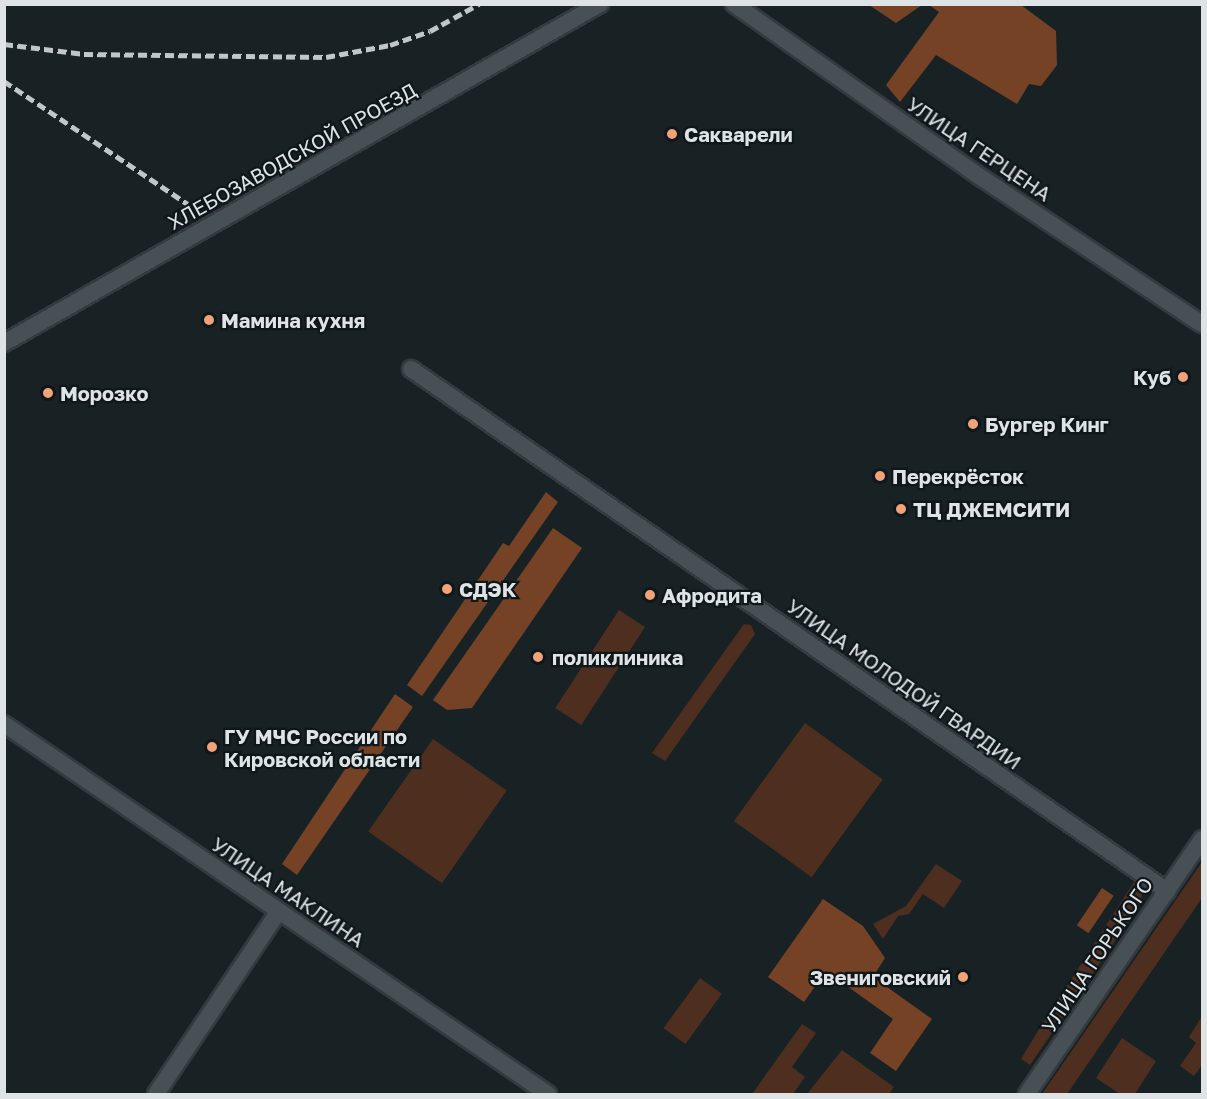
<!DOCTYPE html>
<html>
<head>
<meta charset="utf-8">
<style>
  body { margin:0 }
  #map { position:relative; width:1207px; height:1099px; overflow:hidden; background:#182124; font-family:"Golos Text",sans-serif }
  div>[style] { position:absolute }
  .green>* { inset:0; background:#4e2f1f; transform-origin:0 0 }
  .forest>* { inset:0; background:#764225; transform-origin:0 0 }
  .roads { filter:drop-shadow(2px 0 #343a3e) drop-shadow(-2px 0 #343a3e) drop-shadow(0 2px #343a3e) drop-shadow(0 -2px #343a3e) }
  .minor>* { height:16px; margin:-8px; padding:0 8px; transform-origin:8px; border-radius:8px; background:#475155 }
  .rail>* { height:4.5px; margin-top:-2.25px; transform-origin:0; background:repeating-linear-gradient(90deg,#c0c6c9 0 9px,transparent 0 13.5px) }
  .dots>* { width:16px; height:16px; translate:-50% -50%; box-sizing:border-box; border:3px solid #0f171b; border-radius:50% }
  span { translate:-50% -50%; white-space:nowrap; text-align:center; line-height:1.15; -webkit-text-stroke:4.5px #0f171b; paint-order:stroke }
  .poi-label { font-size:20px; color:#dee3e6; font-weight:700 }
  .left { translate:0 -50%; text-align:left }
  .right { translate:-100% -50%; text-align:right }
  .street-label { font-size:20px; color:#dee3e6 }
  .frame { position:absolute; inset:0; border:6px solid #dee3e6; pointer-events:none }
</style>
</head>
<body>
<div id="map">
  <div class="green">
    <i style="left:619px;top:610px;width:31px;height:117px;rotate:33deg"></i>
    <i style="clip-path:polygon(744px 624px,751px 625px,755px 634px,665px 761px,652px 753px)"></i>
    <i style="left:805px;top:723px;width:96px;height:121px;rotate:36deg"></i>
    <i style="left:433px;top:739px;width:90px;height:113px;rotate:35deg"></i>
    <i style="clip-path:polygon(1202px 862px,1202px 898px,1067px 1094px,1042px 1094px)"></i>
    <i style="clip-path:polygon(936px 864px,962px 881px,944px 908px,923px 894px,909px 914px,898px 916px,883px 939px,873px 924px,906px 906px)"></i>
    <i style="clip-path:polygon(1134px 882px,1143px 892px,1139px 906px,1030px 1065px,1021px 1059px,1036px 1034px)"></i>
    <i style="left:700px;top:978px;width:27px;height:62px;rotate:36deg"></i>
    <i style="clip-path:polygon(1202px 1016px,1202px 1065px,1194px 1076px,1180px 1066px,1196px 1043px,1189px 1037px)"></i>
    <i style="clip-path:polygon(802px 1024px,816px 1033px,792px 1067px,805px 1077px,793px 1094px,752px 1094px)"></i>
    <i style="clip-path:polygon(1122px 1038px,1156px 1061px,1135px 1094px,1120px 1094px,1096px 1078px)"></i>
    <i style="clip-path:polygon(842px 1050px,894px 1087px,889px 1094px,807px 1094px)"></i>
  </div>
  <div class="forest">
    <i style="clip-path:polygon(869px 5px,922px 5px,896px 23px)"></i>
    <i style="clip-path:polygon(929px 5px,1021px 5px,1056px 31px,1057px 65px,1041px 86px,1029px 84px,1017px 104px,936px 55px,900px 102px,886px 85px,939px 12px)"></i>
    <i style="clip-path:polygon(546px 492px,558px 502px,422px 696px,407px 685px,503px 543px,509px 546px)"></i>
    <i style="clip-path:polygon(553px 528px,582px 548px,472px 708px,447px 710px,433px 700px)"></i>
    <i style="clip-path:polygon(395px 694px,413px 707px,297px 875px,282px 864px)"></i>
    <i style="left:1102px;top:888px;width:14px;height:45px;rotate:34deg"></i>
    <i style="clip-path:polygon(823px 899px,863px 926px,885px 958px,873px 977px,932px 1019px,896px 1071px,870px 1053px,893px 1019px,826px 971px,804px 1002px,768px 977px)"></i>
  </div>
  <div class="roads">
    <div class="minor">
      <i style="left:734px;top:4px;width:303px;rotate:35.1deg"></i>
      <i style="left:982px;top:178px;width:264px;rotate:33.6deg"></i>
      <i style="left:4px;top:343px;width:686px;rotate:-29.63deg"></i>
      <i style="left:411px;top:369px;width:919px;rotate:34.62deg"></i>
      <i style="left:4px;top:724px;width:658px;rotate:34.22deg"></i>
      <i style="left:156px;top:1094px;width:220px;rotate:-56.1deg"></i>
      <i style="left:1027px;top:1094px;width:309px;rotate:-55.5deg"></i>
    </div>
  </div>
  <div class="rail">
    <i style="left:4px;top:44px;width:81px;rotate:7.1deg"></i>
    <i style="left:84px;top:54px;width:242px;rotate:0.7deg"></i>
    <i style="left:326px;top:57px;width:65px;rotate:-10.6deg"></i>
    <i style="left:390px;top:45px;width:42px;rotate:-19.3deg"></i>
    <i style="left:430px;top:31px;width:56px;rotate:-28.9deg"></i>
    <i style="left:4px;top:81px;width:221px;rotate:33.8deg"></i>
  </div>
  <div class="dots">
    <i style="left:672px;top:134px;background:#f0a279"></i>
    <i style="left:209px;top:320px;background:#f0a279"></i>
    <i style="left:1183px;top:377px;background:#f0a279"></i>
    <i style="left:48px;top:393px;background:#f0a279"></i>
    <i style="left:973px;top:424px;background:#f0a279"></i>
    <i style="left:880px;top:476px;background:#f0a279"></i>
    <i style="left:901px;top:509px;background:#f0a279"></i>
    <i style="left:447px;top:589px;background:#f0a279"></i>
    <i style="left:650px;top:595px;background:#f0a279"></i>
    <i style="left:538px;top:657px;background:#f0a279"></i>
    <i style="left:212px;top:747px;background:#f0a279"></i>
    <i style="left:963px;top:977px;background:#f0a279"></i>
  </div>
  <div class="poi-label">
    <span class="left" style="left:684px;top:134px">Сакварели</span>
    <span class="left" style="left:221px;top:320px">Мамина кухня</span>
    <span class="right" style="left:1171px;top:377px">Куб</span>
    <span class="left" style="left:60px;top:393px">Морозко</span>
    <span class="left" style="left:985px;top:424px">Бургер Кинг</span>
    <span class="left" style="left:892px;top:476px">Перекрёсток</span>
    <span class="left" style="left:913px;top:509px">ТЦ ДЖЕМСИТИ</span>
    <span class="left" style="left:459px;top:589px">СДЭК</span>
    <span class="left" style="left:662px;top:595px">Афродита</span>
    <span class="left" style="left:552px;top:657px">поликлиника</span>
    <span class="left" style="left:224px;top:748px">ГУ МЧС России по<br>Кировской области</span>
    <span class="right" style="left:951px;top:977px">Звениговский</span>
  </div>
  <div class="street-label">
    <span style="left:979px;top:149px;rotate:34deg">УЛИЦА ГЕРЦЕНА</span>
    <span style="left:292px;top:156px;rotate:-29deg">ХЛЕБОЗАВОДСКОЙ ПРОЕЗД</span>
    <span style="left:904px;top:684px;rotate:35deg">УЛИЦА МОЛОДОЙ ГВАРДИИ</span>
    <span style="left:288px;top:892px;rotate:34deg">УЛИЦА МАКЛИНА</span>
    <span style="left:1097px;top:955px;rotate:-56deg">УЛИЦА ГОРЬКОГО</span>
  </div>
  <div class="frame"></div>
</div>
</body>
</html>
